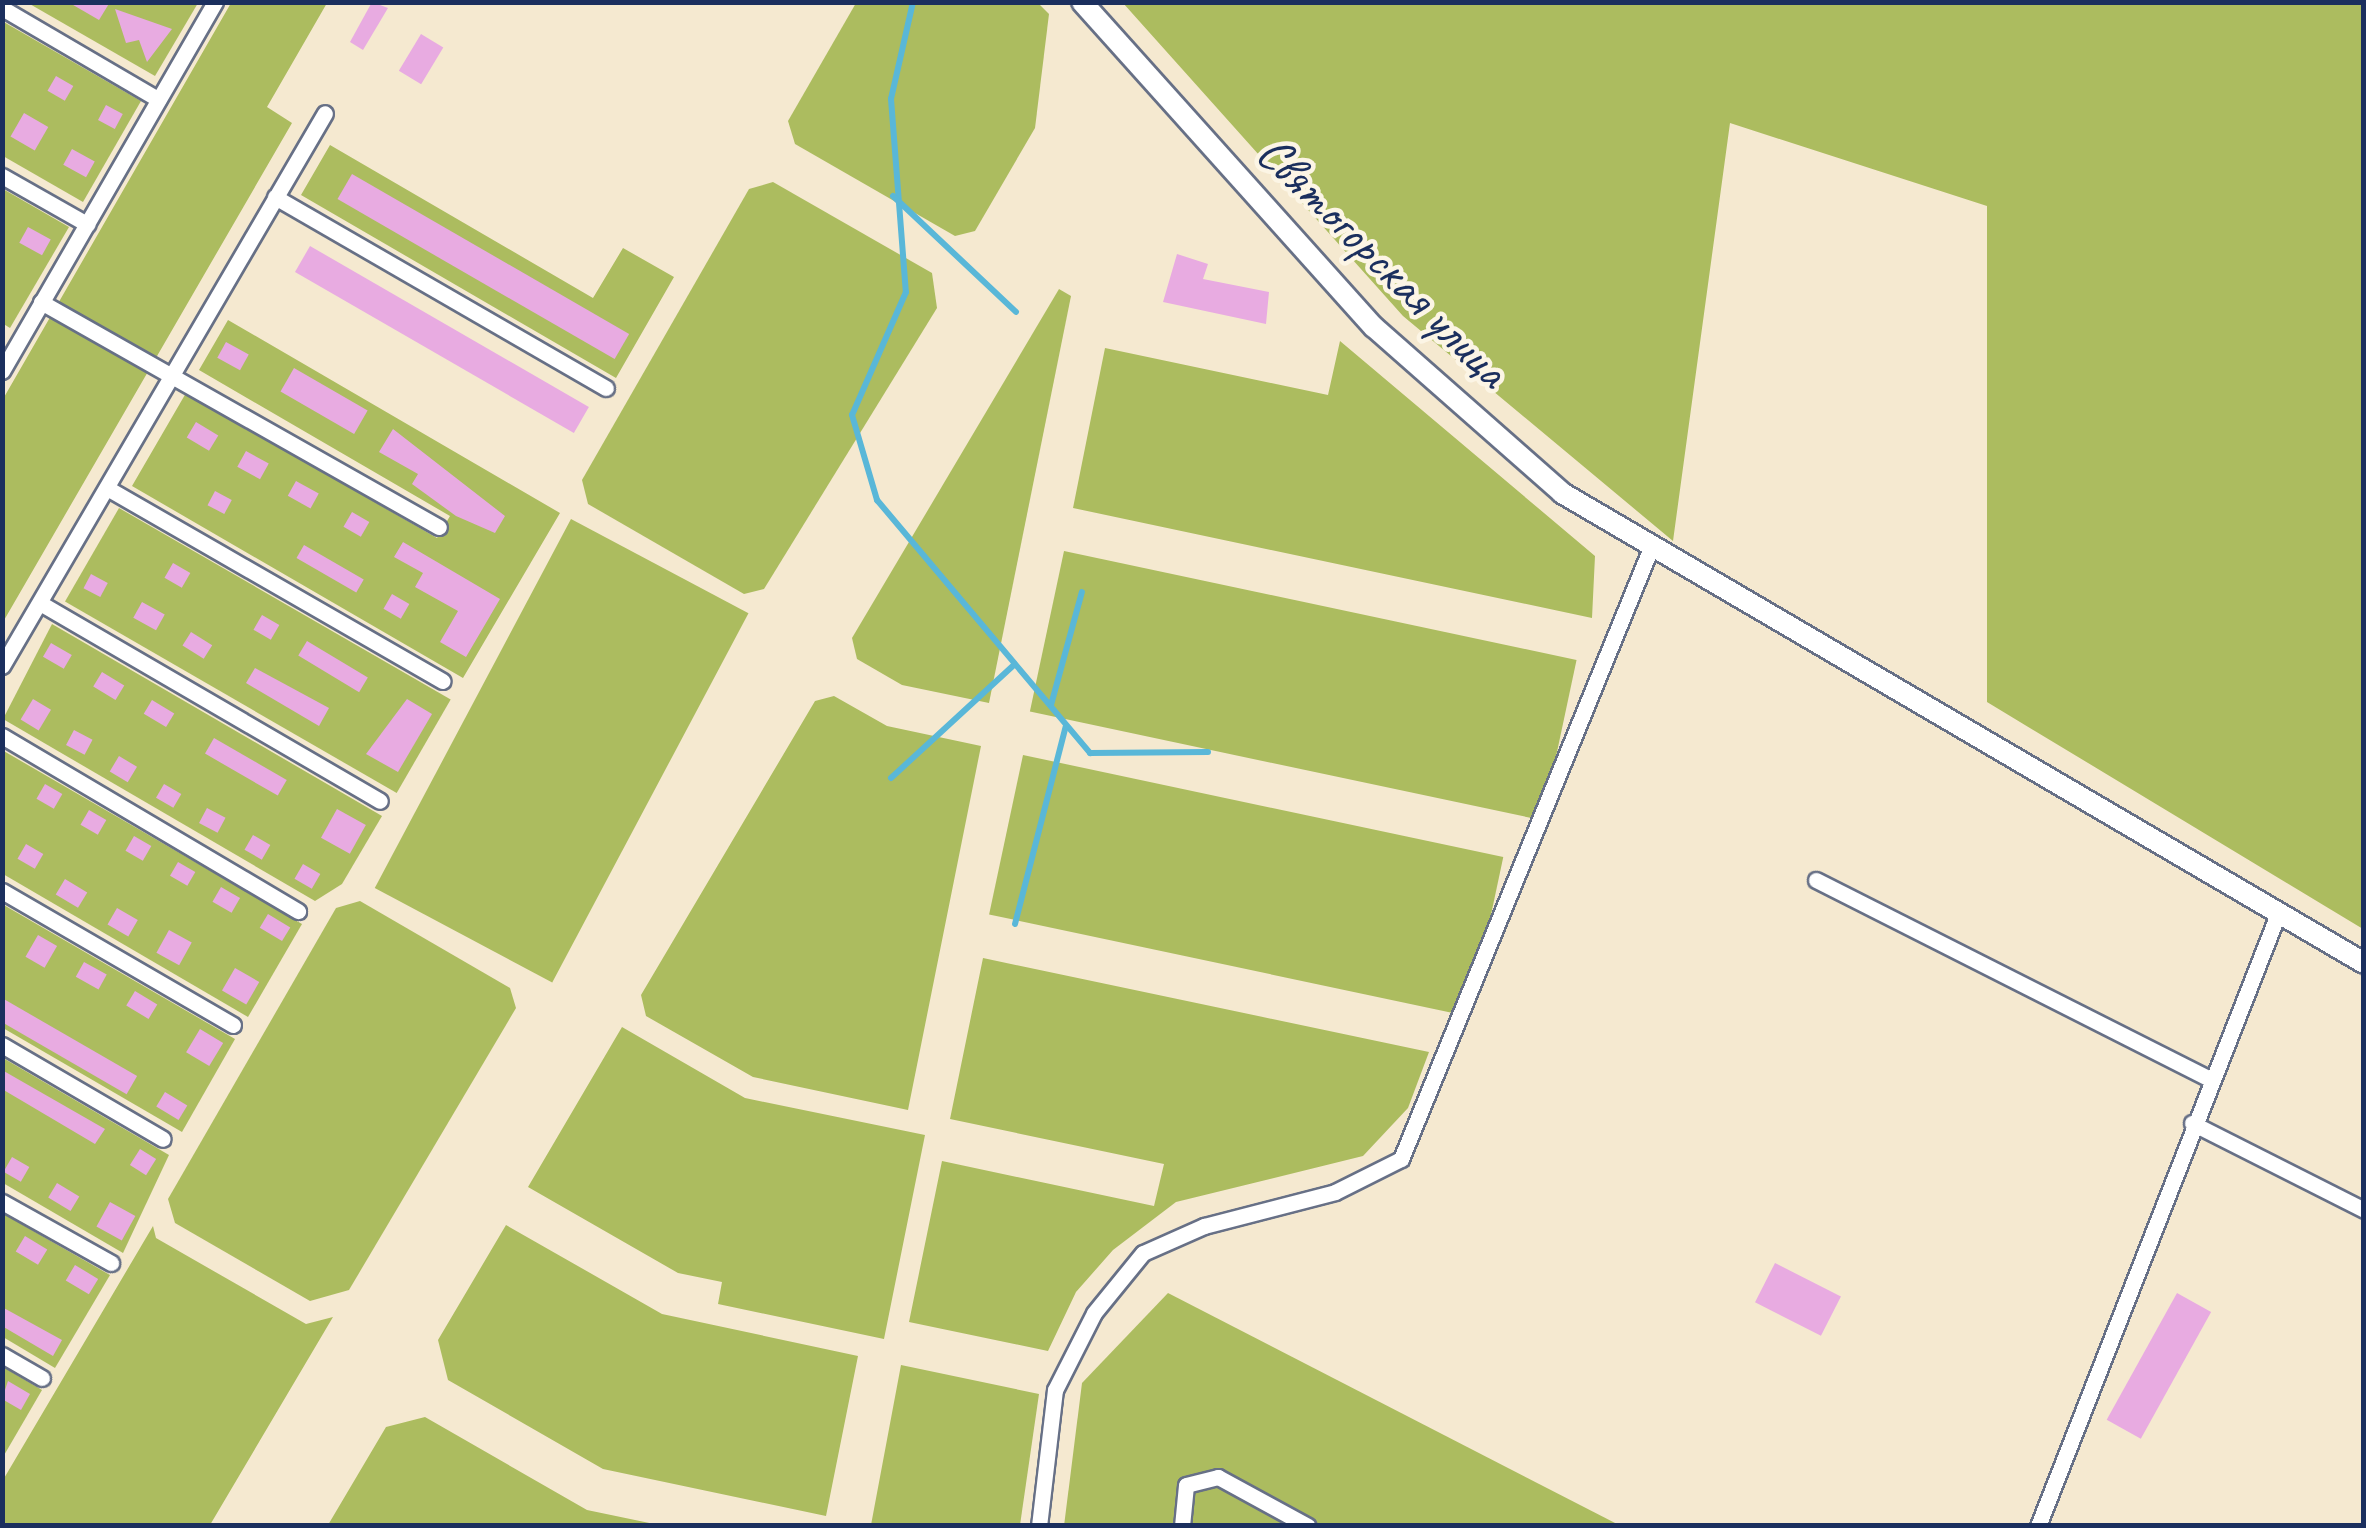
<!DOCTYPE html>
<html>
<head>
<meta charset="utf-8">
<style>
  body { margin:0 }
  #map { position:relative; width:2366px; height:1528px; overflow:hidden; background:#f5e9d0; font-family:Caveat,sans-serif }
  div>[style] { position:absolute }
  .green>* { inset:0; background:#acbc5f; transform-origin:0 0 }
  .stream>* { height:6px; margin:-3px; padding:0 3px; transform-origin:3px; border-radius:3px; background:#59b7d8 }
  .building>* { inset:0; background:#e8abe1; transform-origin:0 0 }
  .roads { filter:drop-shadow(2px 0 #677086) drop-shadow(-2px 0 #677086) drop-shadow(0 2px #677086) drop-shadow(0 -2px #677086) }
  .minor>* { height:15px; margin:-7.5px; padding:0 7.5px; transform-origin:7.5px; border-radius:7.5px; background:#fff }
  .tertiary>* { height:20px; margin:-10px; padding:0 10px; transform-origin:10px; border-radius:10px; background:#fff }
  span { translate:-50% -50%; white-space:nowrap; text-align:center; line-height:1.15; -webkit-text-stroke:9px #fcf5e5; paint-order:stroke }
  .street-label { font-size:50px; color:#1b2f5e }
  .frame { position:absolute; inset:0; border:5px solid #1b2f5e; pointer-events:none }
</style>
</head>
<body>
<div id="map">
  <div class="green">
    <i style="clip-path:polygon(28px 3px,198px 3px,155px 76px)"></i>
    <i style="clip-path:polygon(231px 3px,327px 3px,267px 107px,292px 123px,3px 622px,3px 399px)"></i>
    <i style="clip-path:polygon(856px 3px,1038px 3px,1049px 14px,1035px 128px,975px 231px,955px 236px,795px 144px,788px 121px)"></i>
    <i style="clip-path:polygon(1123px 3px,2363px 3px,2363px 929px,1987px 702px,1987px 206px,1730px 123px,1673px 541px,1403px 316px)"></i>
    <i style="clip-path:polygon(2px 21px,141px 101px,83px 202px,3px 156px)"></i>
    <i style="clip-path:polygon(330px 145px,593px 298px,623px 248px,674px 277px,616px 378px,301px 195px)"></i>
    <i style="clip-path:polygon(773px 182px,932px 273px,937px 308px,764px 589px,744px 594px,588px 504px,582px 480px,749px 189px)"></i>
    <i style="clip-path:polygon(3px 189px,69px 227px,10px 328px,2px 323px)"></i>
    <i style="clip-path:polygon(1059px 289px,1071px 296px,989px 703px,902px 685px,857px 659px,852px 638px)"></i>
    <i style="clip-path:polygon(228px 320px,560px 513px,463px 678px,132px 486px,186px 393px,437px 538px,450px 516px,199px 370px)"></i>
    <i style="clip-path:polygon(1340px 341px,1595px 556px,1592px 618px,1073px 508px,1105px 348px,1328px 395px)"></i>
    <i style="left:119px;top:508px;width:383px;height:108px;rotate:30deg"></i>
    <i style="left:571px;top:519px;width:201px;height:418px;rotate:28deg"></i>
    <i style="left:1064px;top:551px;width:524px;height:164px;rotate:12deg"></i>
    <i style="clip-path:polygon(52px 624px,382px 816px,342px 884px,315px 901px,3px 719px)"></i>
    <i style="clip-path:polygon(834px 696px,887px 726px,981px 746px,908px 1110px,753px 1077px,646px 1016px,641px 995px,815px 701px)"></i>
    <i style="clip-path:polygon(2px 750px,302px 924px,248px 1017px,3px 874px)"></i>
    <i style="left:1023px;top:755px;width:491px;height:163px;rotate:12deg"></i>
    <i style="clip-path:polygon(360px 901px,510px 988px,516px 1008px,349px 1290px,310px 1301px,175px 1223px,168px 1199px,336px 908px)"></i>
    <i style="clip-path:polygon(2px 904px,235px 1039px,182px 1132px,3px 1028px)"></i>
    <i style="clip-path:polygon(983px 958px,1429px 1052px,1408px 1108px,1363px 1156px,1176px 1202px,1113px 1250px,1076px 1292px,1048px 1351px,909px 1322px,942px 1161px,1154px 1206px,1164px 1164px,950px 1119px)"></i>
    <i style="clip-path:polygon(622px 1027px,745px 1098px,925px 1135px,884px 1339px,718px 1304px,722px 1282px,678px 1273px,528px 1187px)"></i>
    <i style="clip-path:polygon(3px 1058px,169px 1155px,123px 1253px,3px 1183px)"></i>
    <i style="clip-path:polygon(2px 1213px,110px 1275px,55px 1368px,3px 1337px)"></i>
    <i style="clip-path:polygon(506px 1225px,662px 1314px,858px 1356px,826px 1516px,603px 1469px,448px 1380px,438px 1340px)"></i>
    <i style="clip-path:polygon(153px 1226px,156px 1238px,306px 1324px,333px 1317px,210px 1525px,3px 1525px,3px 1480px)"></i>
    <i style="clip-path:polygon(1168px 1293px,1619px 1525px,1064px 1526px,1082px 1383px)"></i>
    <i style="clip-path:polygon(901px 1365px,1039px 1394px,1020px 1525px,871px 1525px)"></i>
    <i style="clip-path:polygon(3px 1367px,42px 1390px,3px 1457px)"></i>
    <i style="clip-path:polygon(425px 1417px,587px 1510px,659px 1525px,328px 1525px,386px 1427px)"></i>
  </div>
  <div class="stream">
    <i style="left:913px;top:2px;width:99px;rotate:102.8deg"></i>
    <i style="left:891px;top:99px;width:194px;rotate:85.6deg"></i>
    <i style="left:906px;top:292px;width:134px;rotate:113.7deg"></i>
    <i style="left:852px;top:415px;width:89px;rotate:73.6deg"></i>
    <i style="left:877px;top:500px;width:331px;rotate:49.9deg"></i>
    <i style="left:1090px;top:753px;width:118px;rotate:-0.5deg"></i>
    <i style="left:893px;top:196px;width:169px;rotate:43.3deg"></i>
    <i style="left:1051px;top:705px;width:117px;rotate:-74.7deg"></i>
    <i style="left:891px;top:778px;width:168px;rotate:-42.6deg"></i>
    <i style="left:1015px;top:924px;width:204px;rotate:-75.6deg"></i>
  </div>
  <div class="building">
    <i style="clip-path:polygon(68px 2px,110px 2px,99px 20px)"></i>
    <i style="clip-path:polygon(372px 2px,388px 8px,363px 50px,350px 42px)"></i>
    <i style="clip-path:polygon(115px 9px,172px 29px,147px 62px,139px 40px,126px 43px)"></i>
    <i style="left:421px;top:34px;width:26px;height:43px;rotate:31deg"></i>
    <i style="left:56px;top:76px;width:20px;height:17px;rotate:30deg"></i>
    <i style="left:106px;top:105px;width:19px;height:17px;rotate:28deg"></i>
    <i style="left:24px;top:113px;width:28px;height:27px;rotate:30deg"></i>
    <i style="left:72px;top:149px;width:26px;height:18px;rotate:29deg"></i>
    <i style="left:352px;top:174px;width:320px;height:29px;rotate:30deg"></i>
    <i style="left:28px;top:227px;width:26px;height:18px;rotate:29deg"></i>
    <i style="left:310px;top:246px;width:322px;height:30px;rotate:30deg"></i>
    <i style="clip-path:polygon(1177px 254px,1208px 264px,1203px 279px,1269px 292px,1266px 324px,1163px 302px)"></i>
    <i style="left:226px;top:342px;width:26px;height:18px;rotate:29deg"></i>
    <i style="left:294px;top:368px;width:85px;height:27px;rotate:30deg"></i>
    <i style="left:196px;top:422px;width:26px;height:18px;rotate:31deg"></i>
    <i style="clip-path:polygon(393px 429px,505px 516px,495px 533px,456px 516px,412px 484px,418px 474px,379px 452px)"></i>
    <i style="left:246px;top:451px;width:26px;height:18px;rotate:29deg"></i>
    <i style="left:296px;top:481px;width:26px;height:17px;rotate:29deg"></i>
    <i style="left:215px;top:491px;width:19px;height:16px;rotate:28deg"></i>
    <i style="left:352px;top:512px;width:20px;height:17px;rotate:30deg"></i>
    <i style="clip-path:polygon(403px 542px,500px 599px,466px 657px,440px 642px,458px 611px,415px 587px,423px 573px,394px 557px)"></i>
    <i style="left:304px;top:545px;width:69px;height:15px;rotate:30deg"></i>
    <i style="left:173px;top:563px;width:20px;height:17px;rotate:30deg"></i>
    <i style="left:91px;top:574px;width:19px;height:16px;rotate:28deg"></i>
    <i style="left:392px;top:594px;width:20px;height:17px;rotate:30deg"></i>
    <i style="left:142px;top:602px;width:26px;height:18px;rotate:29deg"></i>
    <i style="left:262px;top:615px;width:20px;height:17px;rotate:30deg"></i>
    <i style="left:191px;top:632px;width:25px;height:16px;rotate:32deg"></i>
    <i style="left:307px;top:641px;width:71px;height:17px;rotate:31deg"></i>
    <i style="left:51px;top:643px;width:24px;height:16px;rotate:30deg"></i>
    <i style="clip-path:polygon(255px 668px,329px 708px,319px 726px,246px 683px)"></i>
    <i style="left:102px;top:672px;width:26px;height:17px;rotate:31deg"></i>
    <i style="left:33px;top:699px;width:21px;height:24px;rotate:31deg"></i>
    <i style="clip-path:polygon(407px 699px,432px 714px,398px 772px,366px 754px)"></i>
    <i style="left:152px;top:700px;width:26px;height:16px;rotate:31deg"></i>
    <i style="left:74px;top:730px;width:21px;height:17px;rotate:28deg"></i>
    <i style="left:214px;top:738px;width:84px;height:18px;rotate:30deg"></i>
    <i style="left:119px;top:756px;width:21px;height:18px;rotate:31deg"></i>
    <i style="left:45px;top:784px;width:20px;height:17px;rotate:30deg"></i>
    <i style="left:164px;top:784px;width:20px;height:16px;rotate:30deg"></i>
    <i style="left:207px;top:808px;width:21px;height:17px;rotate:28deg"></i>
    <i style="left:337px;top:809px;width:33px;height:33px;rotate:29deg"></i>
    <i style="left:89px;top:810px;width:20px;height:17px;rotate:30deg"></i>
    <i style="left:253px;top:835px;width:20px;height:17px;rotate:30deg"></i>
    <i style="left:134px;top:836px;width:20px;height:17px;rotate:30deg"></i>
    <i style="left:26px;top:844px;width:20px;height:17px;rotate:30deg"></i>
    <i style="left:178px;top:862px;width:20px;height:16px;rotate:30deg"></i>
    <i style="left:303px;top:864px;width:20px;height:17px;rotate:30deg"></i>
    <i style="left:65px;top:879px;width:26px;height:18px;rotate:31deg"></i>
    <i style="left:221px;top:887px;width:22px;height:17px;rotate:30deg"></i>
    <i style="left:117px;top:908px;width:24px;height:19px;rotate:30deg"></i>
    <i style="left:268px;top:914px;width:26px;height:16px;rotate:31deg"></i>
    <i style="left:169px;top:930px;width:26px;height:26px;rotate:29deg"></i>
    <i style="left:38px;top:935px;width:22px;height:25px;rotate:30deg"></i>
    <i style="left:84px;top:962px;width:26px;height:17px;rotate:29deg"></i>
    <i style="left:235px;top:968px;width:28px;height:26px;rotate:30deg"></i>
    <i style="left:135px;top:991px;width:26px;height:17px;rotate:31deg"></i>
    <i style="left:2px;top:998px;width:156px;height:21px;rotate:30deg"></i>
    <i style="left:200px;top:1029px;width:27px;height:27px;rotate:31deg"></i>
    <i style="clip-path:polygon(2px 1070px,105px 1129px,95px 1144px,2px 1089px)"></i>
    <i style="left:165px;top:1092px;width:26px;height:17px;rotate:31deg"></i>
    <i style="left:140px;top:1149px;width:19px;height:19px;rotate:32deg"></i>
    <i style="left:12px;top:1157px;width:20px;height:17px;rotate:30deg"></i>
    <i style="left:57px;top:1183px;width:26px;height:17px;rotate:31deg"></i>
    <i style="left:110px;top:1202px;width:29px;height:28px;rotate:29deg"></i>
    <i style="left:25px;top:1236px;width:26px;height:18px;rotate:31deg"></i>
    <i style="left:1775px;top:1263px;width:74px;height:44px;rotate:27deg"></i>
    <i style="left:75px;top:1265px;width:27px;height:18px;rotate:31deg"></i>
    <i style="left:2177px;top:1293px;width:39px;height:145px;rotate:29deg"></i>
    <i style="clip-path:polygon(2px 1307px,62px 1340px,53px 1356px,2px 1326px)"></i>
    <i style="clip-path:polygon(8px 1381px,30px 1394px,21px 1410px,2px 1399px)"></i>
  </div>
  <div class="roads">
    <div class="minor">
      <i style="left:2px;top:8px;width:181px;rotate:30.3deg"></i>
      <i style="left:2px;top:176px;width:98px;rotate:29.5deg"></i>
      <i style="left:275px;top:197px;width:382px;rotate:30deg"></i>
      <i style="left:41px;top:302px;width:457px;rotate:29.5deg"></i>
      <i style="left:2px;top:371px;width:426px;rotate:-60deg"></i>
      <i style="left:107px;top:488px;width:387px;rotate:29.9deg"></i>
      <i style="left:40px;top:603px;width:393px;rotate:30.2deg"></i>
      <i style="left:2px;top:666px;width:640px;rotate:-59.71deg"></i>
      <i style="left:2px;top:736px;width:344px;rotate:30.6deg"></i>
      <i style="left:1816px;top:880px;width:441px;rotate:26.8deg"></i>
      <i style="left:2px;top:891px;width:267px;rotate:30.1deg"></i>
      <i style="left:2px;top:1045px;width:186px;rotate:30.3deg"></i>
      <i style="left:2192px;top:1123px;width:193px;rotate:26.8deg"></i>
      <i style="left:2px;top:1202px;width:125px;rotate:29.2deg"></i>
      <i style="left:2px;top:1355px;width:46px;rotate:29.9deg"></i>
      <i style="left:1039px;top:1526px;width:137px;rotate:-83.3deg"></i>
      <i style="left:1055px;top:1390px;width:86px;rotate:-63.1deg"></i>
      <i style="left:1094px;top:1313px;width:77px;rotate:-50.8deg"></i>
      <i style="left:1143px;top:1253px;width:67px;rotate:-23.9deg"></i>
      <i style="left:1204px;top:1226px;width:135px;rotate:-14.5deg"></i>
      <i style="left:1335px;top:1192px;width:74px;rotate:-26.6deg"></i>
      <i style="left:1401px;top:1159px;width:658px;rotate:-67.76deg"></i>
      <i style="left:1182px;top:1526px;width:41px;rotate:-84.4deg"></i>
      <i style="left:1186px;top:1485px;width:33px;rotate:-14deg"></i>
      <i style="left:1218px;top:1477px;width:102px;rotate:28.6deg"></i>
      <i style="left:2038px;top:1526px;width:657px;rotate:-68.59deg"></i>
    </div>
    <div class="tertiary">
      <i style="left:1082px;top:2px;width:437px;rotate:48.1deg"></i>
      <i style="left:1374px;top:327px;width:251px;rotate:41.4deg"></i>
      <i style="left:1562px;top:493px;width:930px;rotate:30.37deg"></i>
    </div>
  </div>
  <div class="street-label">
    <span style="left:1383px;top:261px;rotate:45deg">Святогорская улица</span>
  </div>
  <div class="frame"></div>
</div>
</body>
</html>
